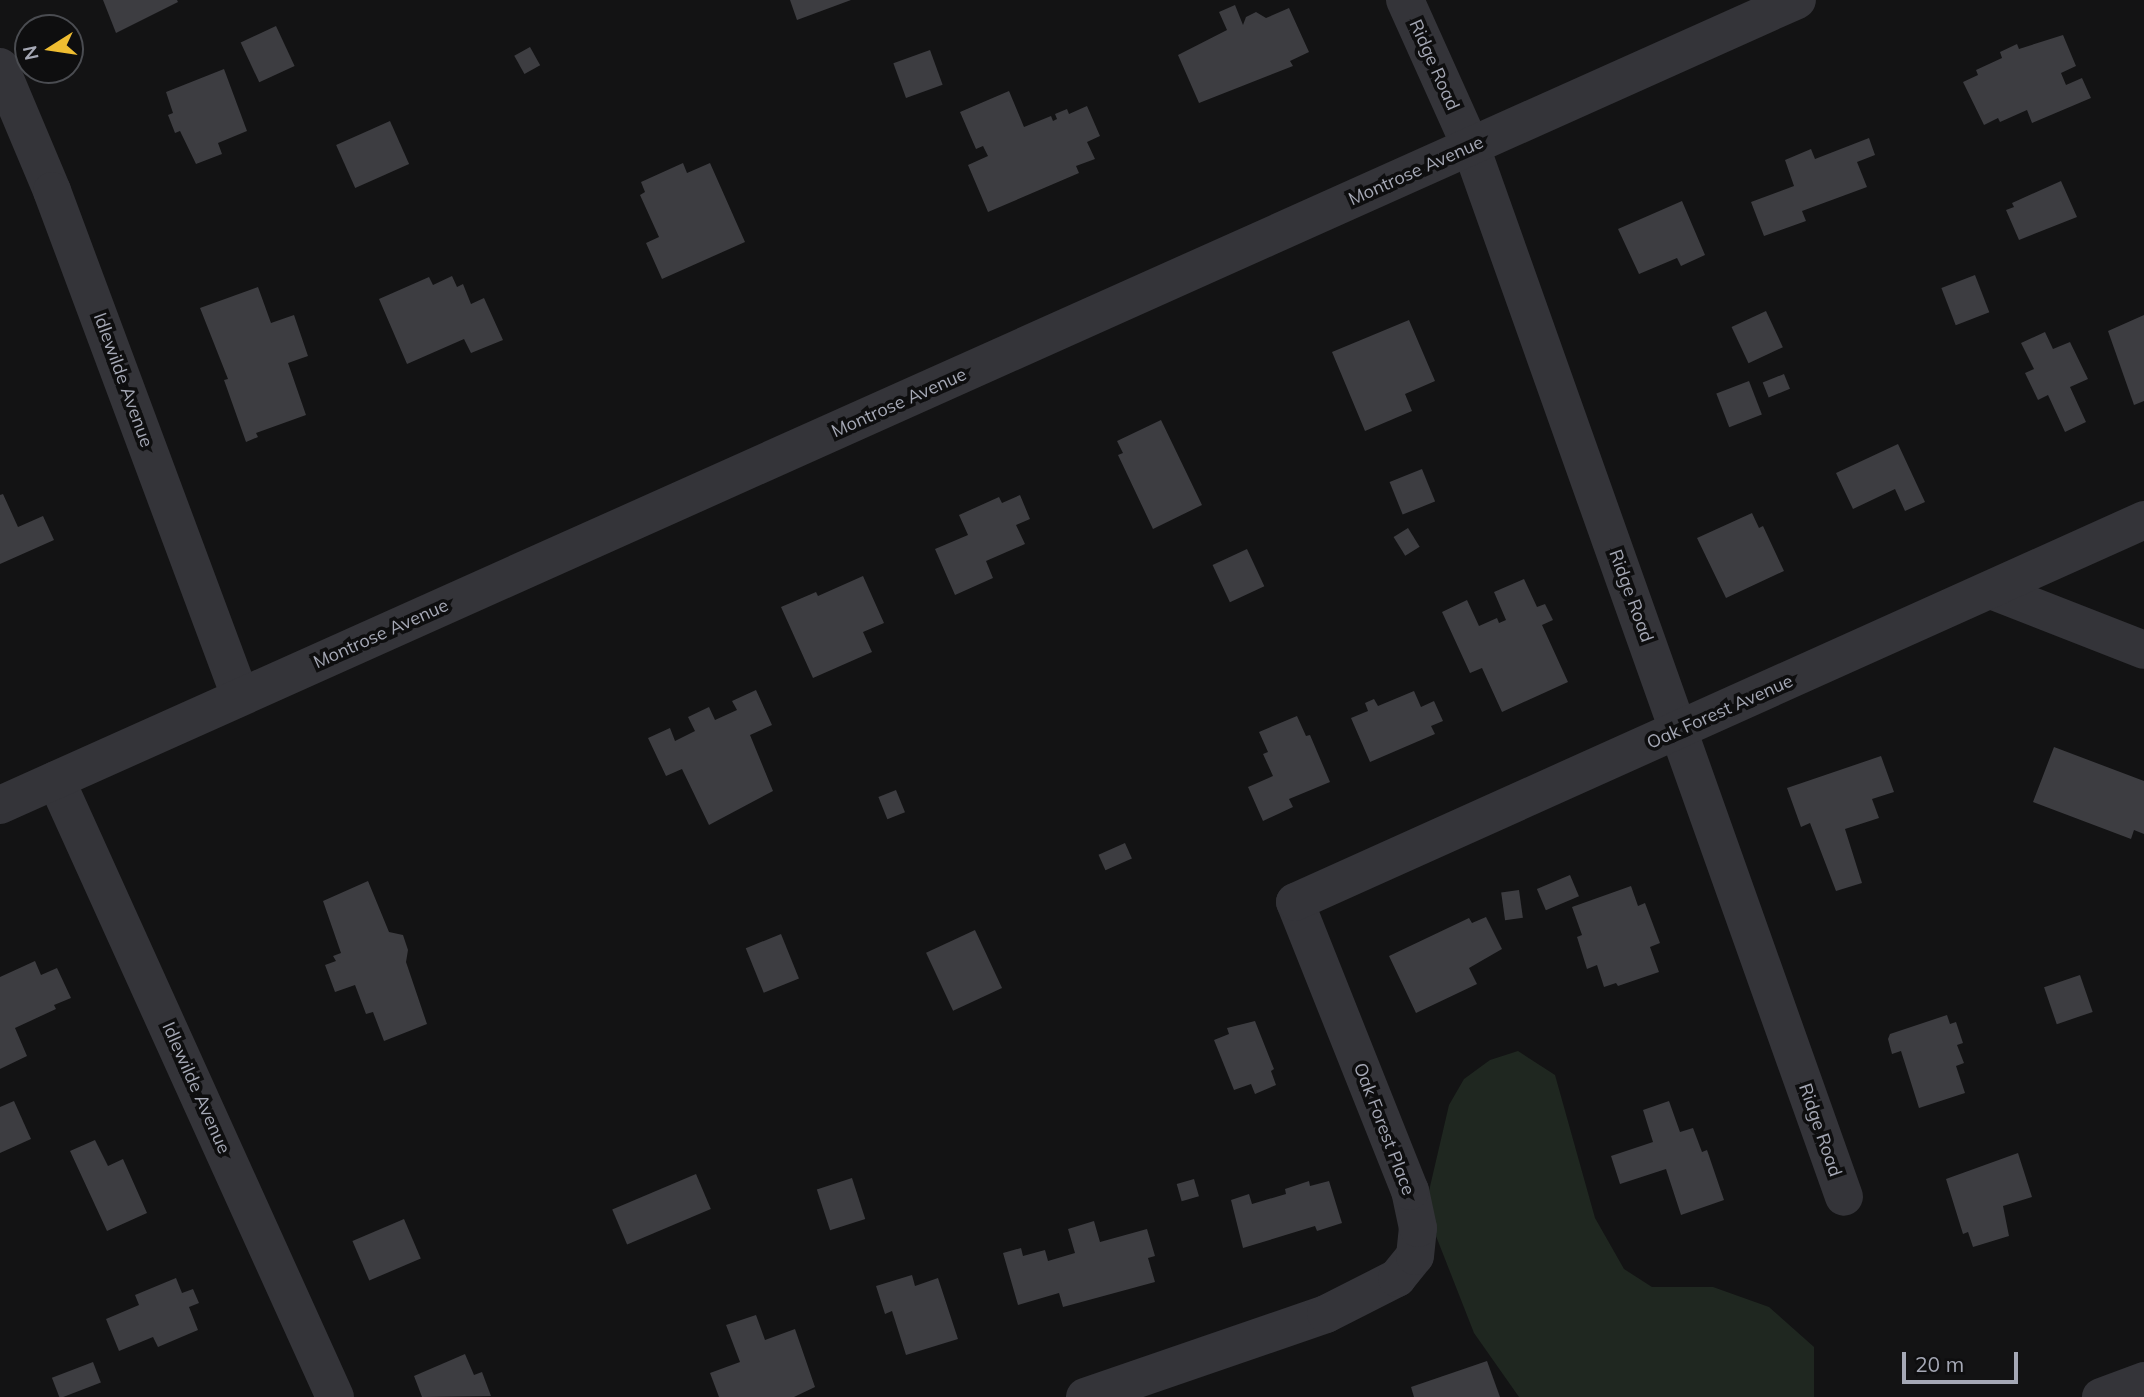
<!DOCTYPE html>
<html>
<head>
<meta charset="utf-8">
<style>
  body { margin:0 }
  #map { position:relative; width:2144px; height:1397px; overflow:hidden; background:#131314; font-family:Mulish,sans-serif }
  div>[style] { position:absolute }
  .green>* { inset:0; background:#1f2720 }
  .building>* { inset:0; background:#3d3d41; transform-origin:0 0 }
  .minor>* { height:38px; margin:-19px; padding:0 19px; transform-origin:19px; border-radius:19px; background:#343439 }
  span { translate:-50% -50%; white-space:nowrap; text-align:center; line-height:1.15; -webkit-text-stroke:7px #0e0e0f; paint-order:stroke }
  .street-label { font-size:18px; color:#a5a8b5 }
  .north { position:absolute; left:14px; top:14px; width:70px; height:70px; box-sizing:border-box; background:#0e0e0f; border:2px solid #4a4c51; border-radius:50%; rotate:258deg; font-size:19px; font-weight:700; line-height:28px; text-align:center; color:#a5a8b5 }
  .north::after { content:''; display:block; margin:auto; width:24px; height:32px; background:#efbd31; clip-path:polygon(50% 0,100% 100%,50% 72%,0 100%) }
  .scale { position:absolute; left:1902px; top:1352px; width:116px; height:32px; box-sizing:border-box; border:4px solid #a5a8b5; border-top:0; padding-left:9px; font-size:21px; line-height:24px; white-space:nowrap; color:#a5a8b5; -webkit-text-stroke:5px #0e0e0f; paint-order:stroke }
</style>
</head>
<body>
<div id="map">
  <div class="green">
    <i style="clip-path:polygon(1518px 1051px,1555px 1075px,1595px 1218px,1624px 1269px,1652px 1287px,1713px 1287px,1769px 1307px,1814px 1347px,1814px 1397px,1519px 1397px,1474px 1333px,1425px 1208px,1449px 1105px,1464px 1079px,1490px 1060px)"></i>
  </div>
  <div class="building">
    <i style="clip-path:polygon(103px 0,177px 0,178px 2px,116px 33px)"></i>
    <i style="clip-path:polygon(790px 0,851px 0,797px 20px)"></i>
    <i style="clip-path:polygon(1235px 5px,1243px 25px,1246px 17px,1256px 12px,1266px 18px,1289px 8px,1309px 52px,1290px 61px,1293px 66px,1199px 103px,1178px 55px,1227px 30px,1219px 12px)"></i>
    <i style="left:276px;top:26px;width:44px;height:39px;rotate:65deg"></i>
    <i style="clip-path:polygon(2063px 35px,2076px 66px,2061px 73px,2066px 85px,2082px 78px,2091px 98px,2032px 123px,2027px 110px,2000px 122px,1998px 118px,1984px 125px,1963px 82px,1978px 75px,1976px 70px,2002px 58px,2000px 52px,2017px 44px,2019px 49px)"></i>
    <i style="left:530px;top:47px;width:21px;height:18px;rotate:61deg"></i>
    <i style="left:930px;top:50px;width:37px;height:39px;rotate:70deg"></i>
    <i style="clip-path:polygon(224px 69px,247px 131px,218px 143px,222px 154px,196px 164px,180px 131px,175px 133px,168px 115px,173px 113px,166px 92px)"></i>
    <i style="clip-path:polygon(1009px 91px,1024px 127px,1051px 116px,1053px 121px,1057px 119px,1055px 114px,1067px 109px,1069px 114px,1087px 106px,1100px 136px,1087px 142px,1095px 159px,1076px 166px,1079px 173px,988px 212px,968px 165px,988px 156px,983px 146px,976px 149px,960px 112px)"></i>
    <i style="left:390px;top:121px;width:47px;height:59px;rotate:66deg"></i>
    <i style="clip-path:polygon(1869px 138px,1875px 155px,1857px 162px,1867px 187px,1802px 211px,1806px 221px,1764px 236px,1751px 202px,1794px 186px,1785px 160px,1811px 149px,1815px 159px)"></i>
    <i style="clip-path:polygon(683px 163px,687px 173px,710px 163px,745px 242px,662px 279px,646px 243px,659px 237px,640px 195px,645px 192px,641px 182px)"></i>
    <i style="clip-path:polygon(2061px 181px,2077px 217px,2019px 240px,2006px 210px,2014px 207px,2012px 203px)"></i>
    <i style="clip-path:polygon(1682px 201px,1705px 255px,1681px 266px,1677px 258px,1639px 274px,1618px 229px)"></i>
    <i style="left:1975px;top:275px;width:40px;height:36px;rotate:69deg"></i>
    <i style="clip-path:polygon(452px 276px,457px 287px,463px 284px,471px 304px,484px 298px,503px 340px,471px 353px,464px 339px,407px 364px,379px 299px,429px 277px,433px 285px)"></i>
    <i style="clip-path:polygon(258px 287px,271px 323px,294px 315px,308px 356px,288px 363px,306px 415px,256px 433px,258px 437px,246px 442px,224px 380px,228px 379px,200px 308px)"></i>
    <i style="left:1766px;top:311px;width:40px;height:38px;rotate:65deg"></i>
    <i style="clip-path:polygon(2144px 315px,2144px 401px,2134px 405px,2108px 331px)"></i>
    <i style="clip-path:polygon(1409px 320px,1435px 381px,1405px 394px,1412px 411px,1365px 431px,1332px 352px)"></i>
    <i style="clip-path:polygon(2045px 332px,2053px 349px,2070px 342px,2088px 379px,2070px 387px,2086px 422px,2065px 432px,2048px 395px,2038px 400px,2025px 373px,2034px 369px,2021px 343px)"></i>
    <i style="left:1784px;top:374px;width:16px;height:23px;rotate:68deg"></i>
    <i style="left:1749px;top:381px;width:36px;height:35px;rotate:69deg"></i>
    <i style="clip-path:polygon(1161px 420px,1202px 505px,1153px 529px,1118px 455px,1123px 453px,1117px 441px)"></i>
    <i style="clip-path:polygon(1898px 444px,1925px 502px,1905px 511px,1895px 489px,1853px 509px,1836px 473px)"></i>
    <i style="left:1422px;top:469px;width:35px;height:35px;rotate:68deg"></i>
    <i style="clip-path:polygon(3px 494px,18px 527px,43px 516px,54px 540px,0 564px,0 495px)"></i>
    <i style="clip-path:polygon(1020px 495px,1030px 519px,1016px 525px,1025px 544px,986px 561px,993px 578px,955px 595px,935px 549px,968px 535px,959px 515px,999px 497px,1002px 503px)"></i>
    <i style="clip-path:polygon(1752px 513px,1759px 528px,1763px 526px,1784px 571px,1726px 598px,1697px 538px)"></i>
    <i style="left:1408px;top:528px;width:22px;height:17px;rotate:58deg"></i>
    <i style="left:1247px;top:549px;width:41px;height:38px;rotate:65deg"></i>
    <i style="clip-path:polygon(863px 576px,884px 623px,863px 632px,872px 652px,813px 678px,781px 607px,816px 592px,818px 596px)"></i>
    <i style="clip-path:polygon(1524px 579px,1537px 607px,1545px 604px,1553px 620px,1542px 625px,1568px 682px,1502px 712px,1482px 668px,1470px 673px,1442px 612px,1467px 600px,1479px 626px,1497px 618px,1499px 623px,1506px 620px,1494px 592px)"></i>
    <i style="clip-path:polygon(756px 690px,772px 725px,750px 735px,773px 791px,709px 825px,682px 769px,666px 776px,648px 738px,670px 728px,675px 741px,695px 731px,688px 717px,709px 707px,715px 720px,737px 710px,732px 701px)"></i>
    <i style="clip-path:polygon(1414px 691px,1421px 707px,1434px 701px,1443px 721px,1431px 726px,1435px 734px,1370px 762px,1351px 718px,1368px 711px,1365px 703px,1374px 699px,1378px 706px)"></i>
    <i style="clip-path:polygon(1297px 716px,1306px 736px,1310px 735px,1330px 782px,1289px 799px,1293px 807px,1263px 821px,1248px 787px,1273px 776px,1263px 754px,1268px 752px,1259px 732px)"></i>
    <i style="clip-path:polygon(2054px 747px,2144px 781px,2144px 834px,2134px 830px,2131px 839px,2033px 802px)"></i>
    <i style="clip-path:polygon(1881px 756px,1894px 792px,1872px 799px,1879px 818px,1845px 829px,1862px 883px,1836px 891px,1810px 823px,1801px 827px,1787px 788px)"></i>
    <i style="left:896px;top:790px;width:24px;height:19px;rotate:68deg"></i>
    <i style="left:1125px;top:843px;width:17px;height:29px;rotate:66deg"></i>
    <i style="left:1570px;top:875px;width:23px;height:36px;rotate:67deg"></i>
    <i style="clip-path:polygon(368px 881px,389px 932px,403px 935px,408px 950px,406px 962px,427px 1024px,384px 1041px,373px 1012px,366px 1014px,355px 985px,335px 992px,325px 965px,336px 961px,333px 956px,341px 953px,323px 901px)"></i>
    <i style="clip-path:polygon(1631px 886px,1638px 906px,1645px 903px,1660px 943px,1650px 947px,1659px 972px,1618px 986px,1616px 983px,1604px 987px,1597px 965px,1587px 969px,1577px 937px,1582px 935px,1572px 907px)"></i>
    <i style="left:1519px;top:890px;width:28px;height:18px;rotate:82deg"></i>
    <i style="clip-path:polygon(1486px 917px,1502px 949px,1469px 968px,1477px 984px,1416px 1013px,1389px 956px,1469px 918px,1472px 923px)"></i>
    <i style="left:975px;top:930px;width:64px;height:54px;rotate:65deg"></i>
    <i style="left:781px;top:934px;width:48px;height:38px;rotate:68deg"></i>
    <i style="clip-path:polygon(35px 961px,41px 975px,57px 968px,71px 998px,54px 1005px,56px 1009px,15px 1028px,27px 1056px,0 1069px,0 977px)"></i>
    <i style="left:2080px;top:975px;width:39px;height:38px;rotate:71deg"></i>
    <i style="clip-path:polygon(1947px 1015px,1950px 1024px,1956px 1022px,1963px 1043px,1957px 1045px,1964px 1063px,1956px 1066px,1965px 1093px,1919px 1108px,1901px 1051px,1892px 1054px,1888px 1039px,1890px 1034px)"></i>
    <i style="clip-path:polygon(1255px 1021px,1274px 1069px,1271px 1071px,1276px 1085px,1255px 1094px,1251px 1084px,1234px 1090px,1214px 1040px,1229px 1034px,1227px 1028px)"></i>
    <i style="clip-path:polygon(14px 1101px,31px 1139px,0 1153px,0 1107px)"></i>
    <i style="clip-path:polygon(1669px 1101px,1680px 1132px,1693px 1128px,1702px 1152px,1707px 1150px,1724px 1200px,1681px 1215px,1666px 1169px,1620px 1184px,1611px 1156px,1653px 1142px,1643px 1110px)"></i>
    <i style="clip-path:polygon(95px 1140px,108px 1166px,123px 1159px,147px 1213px,107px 1231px,70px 1151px)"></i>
    <i style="clip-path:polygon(2018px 1153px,2032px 1197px,2003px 1206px,2009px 1236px,1973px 1247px,1968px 1232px,1963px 1234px,1946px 1179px)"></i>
    <i style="left:696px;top:1174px;width:38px;height:91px;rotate:67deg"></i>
    <i style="left:852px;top:1178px;width:43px;height:37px;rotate:72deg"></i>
    <i style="left:1194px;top:1179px;width:18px;height:18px;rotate:74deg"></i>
    <i style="clip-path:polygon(1309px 1181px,1310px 1186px,1329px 1181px,1342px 1223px,1317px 1231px,1315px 1226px,1243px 1248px,1231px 1200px,1249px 1194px,1252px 1204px,1286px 1194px,1285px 1189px)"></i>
    <i style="left:404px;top:1219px;width:43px;height:56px;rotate:67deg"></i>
    <i style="clip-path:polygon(1094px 1221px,1100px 1242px,1147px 1229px,1155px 1256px,1148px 1258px,1155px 1282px,1063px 1307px,1059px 1293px,1018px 1305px,1003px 1253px,1021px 1248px,1023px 1256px,1045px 1250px,1048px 1261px,1075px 1253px,1068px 1229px)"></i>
    <i style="clip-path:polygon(912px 1275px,915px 1286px,938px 1278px,958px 1339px,906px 1355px,892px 1311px,885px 1314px,876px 1286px)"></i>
    <i style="clip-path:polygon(176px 1278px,182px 1293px,193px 1289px,199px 1303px,189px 1307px,198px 1330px,158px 1347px,153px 1337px,119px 1351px,106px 1319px,139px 1305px,135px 1295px)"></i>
    <i style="clip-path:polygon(756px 1315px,765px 1340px,795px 1329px,815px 1387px,794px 1397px,719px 1397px,710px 1373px,740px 1362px,726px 1325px)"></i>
    <i style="clip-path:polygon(465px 1354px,474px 1375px,482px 1372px,491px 1396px,422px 1397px,414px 1376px)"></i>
    <i style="clip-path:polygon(1487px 1361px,1500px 1397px,1414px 1397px,1411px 1387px)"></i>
    <i style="left:93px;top:1362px;width:22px;height:44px;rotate:69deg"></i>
  </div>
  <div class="minor">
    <i style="left:1405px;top:0;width:161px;rotate:65.8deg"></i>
    <i style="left:1471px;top:147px;width:1114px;rotate:70.44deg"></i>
    <i style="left:0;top:67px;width:134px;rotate:67.2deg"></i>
    <i style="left:52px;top:191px;width:539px;rotate:69.58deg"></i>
    <i style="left:1991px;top:590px;width:164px;rotate:21.4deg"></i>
    <i style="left:56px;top:780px;width:677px;rotate:65.67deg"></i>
    <i style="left:0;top:805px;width:1969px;rotate:-24.13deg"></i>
    <i style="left:1085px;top:1397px;width:255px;rotate:-19deg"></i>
    <i style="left:1326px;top:1314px;width:80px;rotate:-26.9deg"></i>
    <i style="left:1397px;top:1278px;width:28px;rotate:-51deg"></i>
    <i style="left:1415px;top:1256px;width:28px;rotate:-84deg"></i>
    <i style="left:1418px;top:1228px;width:38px;rotate:-102deg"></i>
    <i style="left:1410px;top:1191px;width:311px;rotate:-111.7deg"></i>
    <i style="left:1295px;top:902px;width:931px;rotate:-24.22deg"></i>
    <i style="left:2101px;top:1397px;width:46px;rotate:-20.4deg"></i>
  </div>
  <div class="street-label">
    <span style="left:1434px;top:65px;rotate:66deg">Ridge Road</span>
    <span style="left:1416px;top:171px;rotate:-24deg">Montrose Avenue</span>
    <span style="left:123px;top:380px;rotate:70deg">Idlewilde Avenue</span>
    <span style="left:899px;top:403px;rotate:-24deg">Montrose Avenue</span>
    <span style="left:1631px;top:596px;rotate:70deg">Ridge Road</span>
    <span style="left:381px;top:634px;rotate:-24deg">Montrose Avenue</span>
    <span style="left:1720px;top:712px;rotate:-24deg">Oak Forest Avenue</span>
    <span style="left:196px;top:1088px;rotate:66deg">Idlewilde Avenue</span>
    <span style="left:1384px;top:1129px;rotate:69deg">Oak Forest Place</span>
    <span style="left:1820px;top:1130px;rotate:71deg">Ridge Road</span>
  </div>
  <div class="north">N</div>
  <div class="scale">20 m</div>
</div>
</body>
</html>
